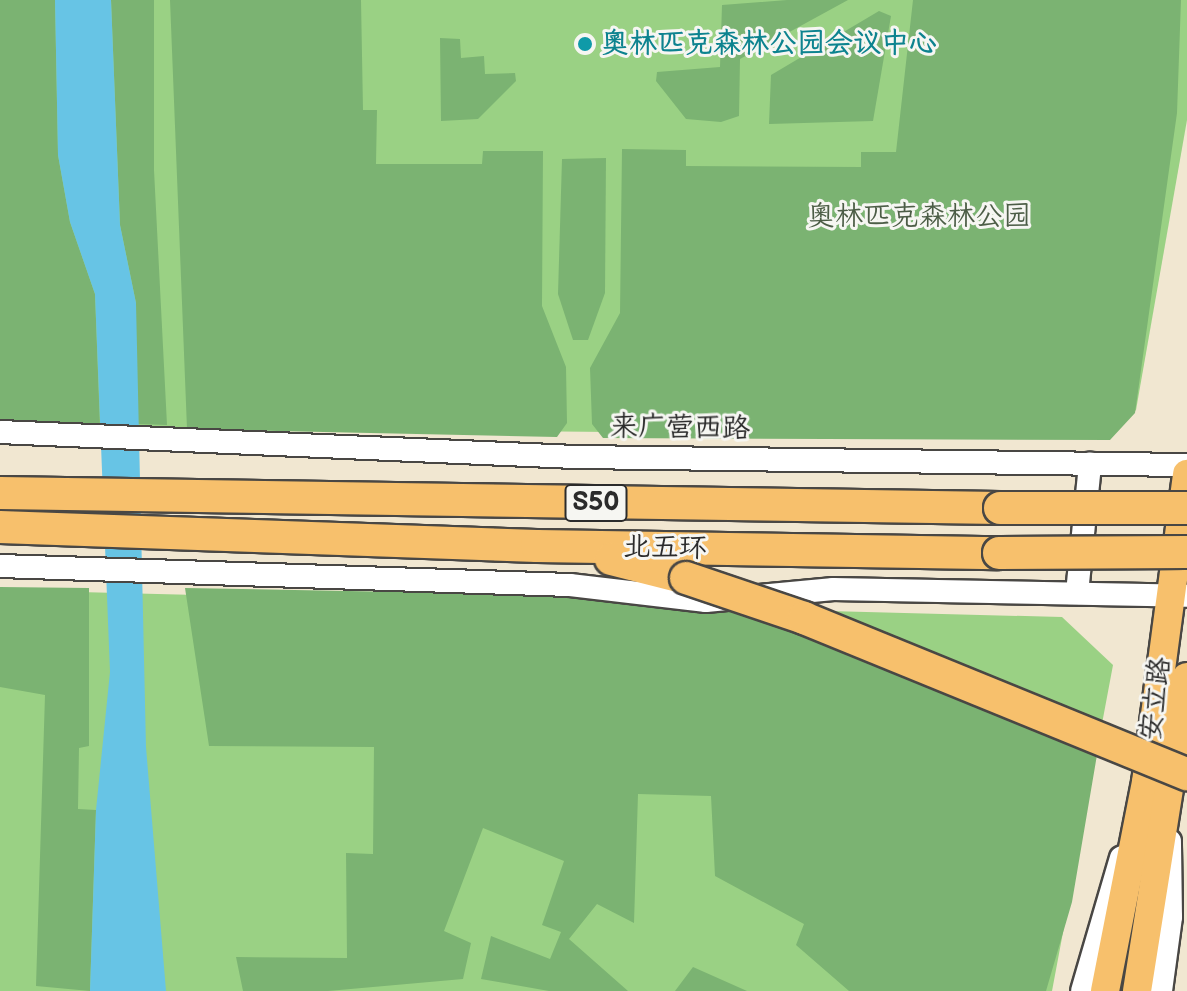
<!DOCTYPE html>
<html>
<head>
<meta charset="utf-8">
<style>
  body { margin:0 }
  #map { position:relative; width:1187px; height:991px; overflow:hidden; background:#f1e7d1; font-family:"Balsamiq Sans","LXGW WenKai TC",sans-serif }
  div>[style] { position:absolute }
  .green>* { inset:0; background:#9ad184 }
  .forest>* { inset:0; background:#7bb372 }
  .water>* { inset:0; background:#67c4e5 }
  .roads { filter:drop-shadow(2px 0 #494744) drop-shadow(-2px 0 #494744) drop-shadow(0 2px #494744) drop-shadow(0 -2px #494744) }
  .tertiary>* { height:22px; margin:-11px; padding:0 11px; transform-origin:11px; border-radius:11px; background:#fff }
  .primary>* { height:28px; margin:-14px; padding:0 14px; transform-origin:14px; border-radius:14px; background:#f7c06c }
  .motorway>* { height:32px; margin:-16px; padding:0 16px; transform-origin:16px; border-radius:16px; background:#f7c06c }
  .bridges { filter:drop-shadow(2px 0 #494744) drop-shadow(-2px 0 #494744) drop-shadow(0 2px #494744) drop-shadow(0 -2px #494744) }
  .motorway-bridge>* { height:32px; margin:-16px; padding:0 16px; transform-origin:16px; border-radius:16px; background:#f7c06c }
  .dots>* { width:22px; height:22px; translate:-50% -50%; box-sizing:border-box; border:4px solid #f6f6f2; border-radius:50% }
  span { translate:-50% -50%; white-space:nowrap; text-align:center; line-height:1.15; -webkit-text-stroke:6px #f6f6f2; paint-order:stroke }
  .shield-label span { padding:2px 6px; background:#f6f6f2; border:2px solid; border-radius:6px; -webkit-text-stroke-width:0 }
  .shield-label { font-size:26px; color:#2b2b2b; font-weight:700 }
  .culture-label { font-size:28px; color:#0d838f; font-weight:700 }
  .left { translate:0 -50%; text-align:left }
  .park-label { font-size:28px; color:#4c5d46 }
  .street-label { font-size:28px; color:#2b2b2b }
</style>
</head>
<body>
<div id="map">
  <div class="green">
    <i style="clip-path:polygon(0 0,1187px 0,1187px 120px,1136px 410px,1104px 437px,14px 426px)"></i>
    <i style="clip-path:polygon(0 590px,1062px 617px,1113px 665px,1052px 991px,0 991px)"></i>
  </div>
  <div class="forest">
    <i style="clip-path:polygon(0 0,55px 0,58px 155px,70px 222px,95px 294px,100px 427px,0 422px)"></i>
    <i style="clip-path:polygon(111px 0,154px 0,154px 170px,167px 425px,136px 424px,136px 303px,120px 225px)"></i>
    <i style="clip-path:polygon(170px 0,361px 0,363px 110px,377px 110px,376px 164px,482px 164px,483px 151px,543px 151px,542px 306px,566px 367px,567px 423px,557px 437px,187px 429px)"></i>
    <i style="clip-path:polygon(787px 0,848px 0,740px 59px,739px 116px,721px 122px,686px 119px,656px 81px,657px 72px,720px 67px,722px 5px)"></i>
    <i style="clip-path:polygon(913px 0,1181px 0,1177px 113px,1135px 413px,1110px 440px,603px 438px,592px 424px,590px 368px,620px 313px,622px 149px,686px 150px,686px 166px,861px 167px,861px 152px,896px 152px)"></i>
    <i style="clip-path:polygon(879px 11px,891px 16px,873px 121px,769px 124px,771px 75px)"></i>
    <i style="clip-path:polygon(440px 38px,460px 39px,461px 58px,484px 56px,485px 74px,515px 73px,516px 81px,478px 119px,441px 121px)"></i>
    <i style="clip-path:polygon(606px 158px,605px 293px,588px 340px,573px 340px,558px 294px,562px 159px)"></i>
    <i style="clip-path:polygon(0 587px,89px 588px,89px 746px,79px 748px,78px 809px,96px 810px,90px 991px,36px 986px,45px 695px,0 687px)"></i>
    <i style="clip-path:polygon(185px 588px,570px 595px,738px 606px,1098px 749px,1072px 902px,1046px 991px,849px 991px,796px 945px,804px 924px,715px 876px,711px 796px,638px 794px,634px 923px,597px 904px,569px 939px,628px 991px,549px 991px,481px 979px,491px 936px,550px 959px,561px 932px,542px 925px,564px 861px,483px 828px,444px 931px,471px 943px,463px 979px,328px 991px,243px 991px,236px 957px,347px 958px,346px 853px,373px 854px,374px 747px,209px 746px)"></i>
    <i style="clip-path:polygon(693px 967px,747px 991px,675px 991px)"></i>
  </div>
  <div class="water">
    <i style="clip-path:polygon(55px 0,111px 0,120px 225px,136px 303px,146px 747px,166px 991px,90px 991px,96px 810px,110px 672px,95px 294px,70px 222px,58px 155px)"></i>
  </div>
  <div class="roads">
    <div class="tertiary">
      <i style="left:0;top:432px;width:577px;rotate:2.49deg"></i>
      <i style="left:576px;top:457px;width:611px;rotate:0.75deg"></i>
      <i style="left:0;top:566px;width:570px;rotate:1.91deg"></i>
      <i style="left:570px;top:585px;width:137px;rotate:6.7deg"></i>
      <i style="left:706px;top:601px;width:128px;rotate:-5.4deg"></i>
      <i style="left:833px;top:589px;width:354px;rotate:1.1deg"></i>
      <i style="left:1077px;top:593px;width:130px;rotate:-84.2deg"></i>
      <i style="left:1082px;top:991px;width:139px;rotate:-73.7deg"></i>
      <i style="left:1161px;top:991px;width:75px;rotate:-82.3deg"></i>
      <i style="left:1171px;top:917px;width:76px;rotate:-90.8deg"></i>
    </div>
    <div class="primary">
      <i style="left:1105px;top:991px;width:213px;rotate:-78.9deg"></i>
      <i style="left:1146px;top:782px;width:311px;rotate:-82.4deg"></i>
      <i style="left:1137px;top:991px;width:318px;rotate:-81deg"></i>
    </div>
    <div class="motorway">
      <i style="left:0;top:493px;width:1000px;rotate:0.86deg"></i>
      <i style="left:0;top:527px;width:537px;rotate:2.03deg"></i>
      <i style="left:537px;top:546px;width:462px;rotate:0.9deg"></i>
      <i style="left:611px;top:559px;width:77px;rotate:14.2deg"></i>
    </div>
  </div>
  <div class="bridges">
    <div class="motorway-bridge">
      <i style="left:1000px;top:508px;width:187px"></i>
      <i style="left:999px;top:553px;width:188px;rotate:-0.3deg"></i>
      <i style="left:686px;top:578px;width:125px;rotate:18.7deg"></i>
      <i style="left:804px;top:618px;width:414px;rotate:22.2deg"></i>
    </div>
  </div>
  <div class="dots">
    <i style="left:585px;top:44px;background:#0f9aa8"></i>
  </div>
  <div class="shield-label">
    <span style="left:596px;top:503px">S50</span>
  </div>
  <div class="culture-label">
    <span class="left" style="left:601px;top:44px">奥林匹克森林公园会议中心</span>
  </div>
  <div class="park-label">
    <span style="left:919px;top:217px">奥林匹克森林公园</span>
  </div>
  <div class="street-label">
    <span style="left:680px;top:428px;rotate:1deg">来广营西路</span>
    <span style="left:665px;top:548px;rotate:1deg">北五环</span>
    <span style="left:1156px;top:699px;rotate:-83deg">安立路</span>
  </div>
</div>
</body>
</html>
